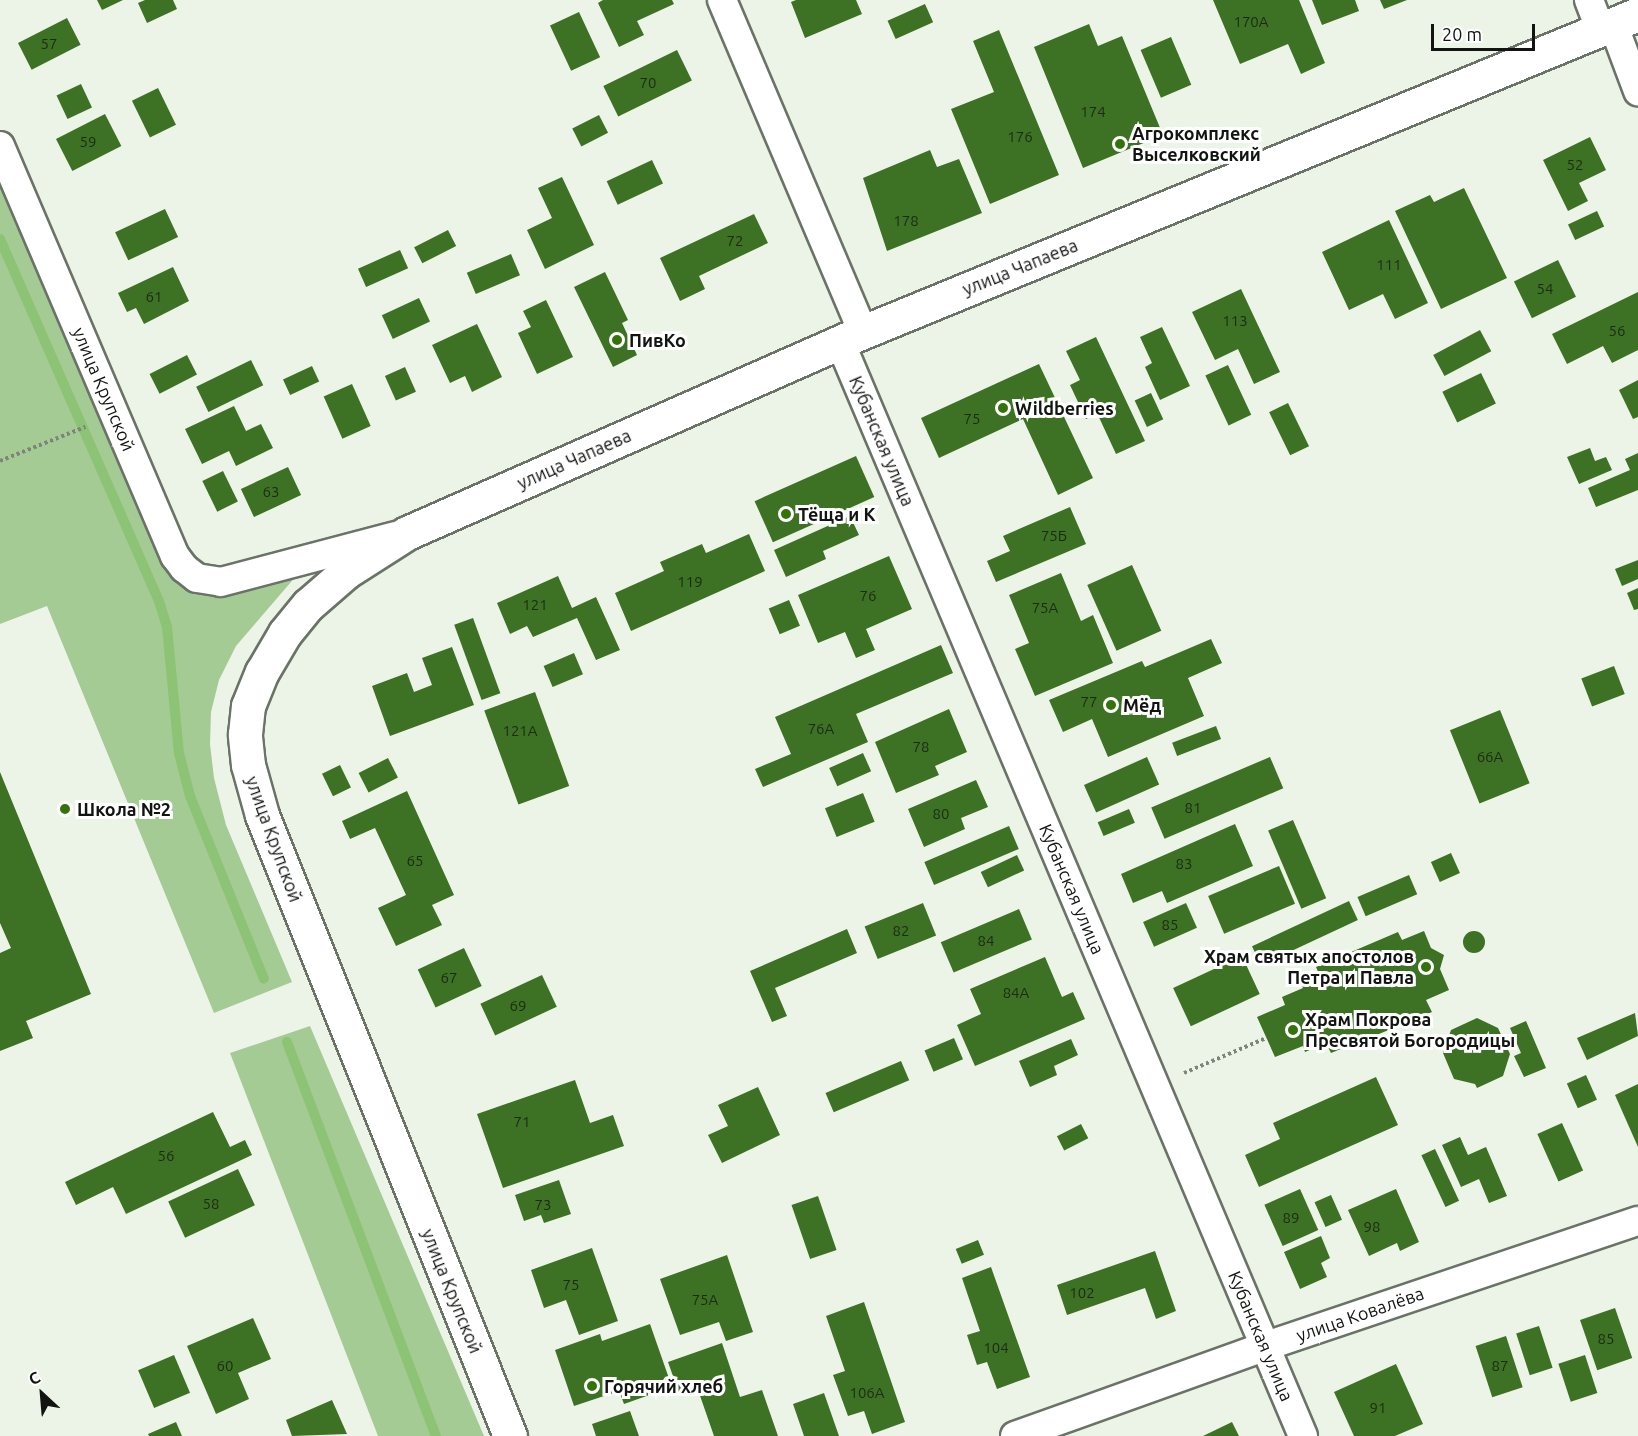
<!DOCTYPE html>
<html>
<head>
<meta charset="utf-8">
<style>
  body { margin:0 }
  #map { position:relative; width:1638px; height:1436px; overflow:hidden; background:#ecf4e8; font-family:Ubuntu,sans-serif }
  div>[style] { position:absolute }
  .green>* { inset:0; background:#a5cb95 }
  .stream>* { height:10px; margin:-5px; padding:0 5px; transform-origin:5px; border-radius:5px; background:#8cc374 }
  .building>* { inset:0; background:#3d7123; transform-origin:0 0 }
  .round { border-radius:50% }
  .path>* { height:4px; margin-top:-2px; transform-origin:0; background:repeating-linear-gradient(90deg,#7e847c 0 3px,transparent 0 6px) }
  .roads { filter:drop-shadow(2px 0 #6b7368) drop-shadow(-2px 0 #6b7368) drop-shadow(0 2px #6b7368) drop-shadow(0 -2px #6b7368) }
  .minor>* { height:28px; margin:-14px; padding:0 14px; transform-origin:14px; border-radius:14px; background:#fff }
  .tertiary>* { height:33px; margin:-16.5px; padding:0 16.5px; transform-origin:16.5px; border-radius:16.5px; background:#fff }
  .dots>* { width:16px; height:16px; translate:-50% -50%; box-sizing:border-box; border:3px solid #fff; border-radius:50% }
  span { translate:-50% -50%; white-space:nowrap; text-align:center; line-height:1.15; -webkit-text-stroke:6px #fff; paint-order:stroke }
  .number-label { font-size:15px; color:#1c2b15 }
  .number-label span { -webkit-text-stroke-width:0 }
  .poi-label { font-size:18px; color:#111410; font-weight:700 }
  .left { translate:0 -50%; text-align:left }
  .right { translate:-100% -50%; text-align:right }
  .street-label { font-size:18px; color:#111410 }
  .north { position:absolute; left:12px; top:1364px; width:60px; height:60px; -webkit-text-stroke:4px #fff; paint-order:stroke; rotate:334deg; font-size:16px; font-weight:700; line-height:24px; text-align:center; color:#111410 }
  .north::after { content:''; display:block; margin:auto; width:21px; height:27px; background:#111410; clip-path:polygon(50% 0,100% 100%,50% 72%,0 100%) }
  .scale { position:absolute; left:1431px; top:24px; width:104px; height:27px; box-sizing:border-box; border:3px solid #111410; border-top:0; padding-left:8px; font-size:18px; line-height:21px; white-space:nowrap; color:#111410; -webkit-text-stroke:4px #fff; paint-order:stroke }
</style>
</head>
<body>
<div id="map">
  <div class="green">
    <i style="clip-path:polygon(0 181px,180px 582px,194px 593px,211px 595px,237px 593px,297px 575px,236px 646px,219px 680px,211px 712px,210px 744px,214px 778px,226px 825px,292px 982px,214px 1013px,47px 606px,0 624px)"></i>
    <i style="clip-path:polygon(310px 1026px,484px 1436px,378px 1436px,230px 1053px)"></i>
  </div>
  <div class="stream">
    <i style="left:0;top:239px;width:395px;rotate:66.3deg"></i>
    <i style="left:159px;top:601px;width:27px;rotate:73deg"></i>
    <i style="left:167px;top:627px;width:127px;rotate:84.6deg"></i>
    <i style="left:179px;top:753px;width:44px;rotate:75.7deg"></i>
    <i style="left:190px;top:796px;width:197px;rotate:68deg"></i>
    <i style="left:287px;top:1042px;width:421px;rotate:69.3deg"></i>
  </div>
  <div class="building">
    <i style="clip-path:polygon(97px 0,123px 0,102px 10px)"></i>
    <i style="clip-path:polygon(145px 0,173px 0,177px 9px,147px 23px,138px 3px)"></i>
    <i style="clip-path:polygon(603px 0,672px 0,674px 4px,637px 21px,644px 35px,619px 47px,598px 3px)"></i>
    <i style="clip-path:polygon(796px 0,856px 0,862px 14px,805px 38px,791px 2px)"></i>
    <i style="clip-path:polygon(1213px 0,1299px 0,1325px 63px,1301px 74px,1288px 44px,1240px 64px)"></i>
    <i style="clip-path:polygon(1312px 0,1355px 0,1359px 11px,1322px 25px)"></i>
    <i style="clip-path:polygon(1380px 0,1407px 0,1384px 9px)"></i>
    <i style="left:925px;top:4px;width:20px;height:41px;rotate:66deg"></i>
    <i style="left:579px;top:12px;width:50px;height:32px;rotate:65deg"></i>
    <i style="left:67px;top:18px;width:30px;height:55px;rotate:63deg"></i>
    <i style="clip-path:polygon(1089px 24px,1098px 46px,1122px 36px,1163px 135px,1083px 168px,1034px 47px)"></i>
    <i style="clip-path:polygon(999px 30px,1059px 175px,990px 204px,951px 109px,994px 92px,973px 41px)"></i>
    <i style="left:1171px;top:37px;width:52px;height:33px;rotate:67deg"></i>
    <i style="left:677px;top:50px;width:34px;height:82px;rotate:64deg"></i>
    <i style="left:81px;top:84px;width:26px;height:27px;rotate:65deg"></i>
    <i style="left:158px;top:88px;width:41px;height:29px;rotate:64deg"></i>
    <i style="left:105px;top:114px;width:36px;height:55px;rotate:63deg"></i>
    <i style="left:599px;top:115px;width:20px;height:30px;rotate:63deg"></i>
    <i style="clip-path:polygon(1590px 137px,1606px 170px,1579px 183px,1588px 201px,1568px 211px,1543px 160px)"></i>
    <i style="clip-path:polygon(930px 150px,937px 167px,959px 159px,982px 213px,887px 251px,863px 178px)"></i>
    <i style="left:652px;top:160px;width:26px;height:50px;rotate:65deg"></i>
    <i style="clip-path:polygon(562px 177px,594px 245px,545px 269px,527px 230px,552px 218px,538px 188px)"></i>
    <i style="clip-path:polygon(1464px 188px,1507px 278px,1441px 309px,1395px 211px,1430px 195px,1434px 202px)"></i>
    <i style="left:165px;top:209px;width:31px;height:55px;rotate:65deg"></i>
    <i style="left:1597px;top:211px;width:17px;height:32px;rotate:65deg"></i>
    <i style="clip-path:polygon(754px 214px,768px 243px,699px 276px,705px 289px,680px 301px,660px 258px)"></i>
    <i style="clip-path:polygon(1389px 220px,1428px 303px,1395px 319px,1383px 294px,1349px 310px,1322px 252px)"></i>
    <i style="left:448px;top:230px;width:18px;height:38px;rotate:63deg"></i>
    <i style="left:400px;top:250px;width:20px;height:46px;rotate:66deg"></i>
    <i style="left:511px;top:254px;width:23px;height:48px;rotate:67deg"></i>
    <i style="left:1558px;top:260px;width:41px;height:49px;rotate:64deg"></i>
    <i style="clip-path:polygon(173px 267px,189px 301px,144px 324px,136px 308px,127px 312px,118px 293px)"></i>
    <i style="clip-path:polygon(605px 272px,628px 320px,622px 323px,637px 355px,613px 367px,574px 287px)"></i>
    <i style="clip-path:polygon(1241px 289px,1280px 372px,1254px 384px,1238px 349px,1215px 360px,1192px 312px)"></i>
    <i style="clip-path:polygon(1638px 292px,1638px 350px,1612px 363px,1603px 346px,1567px 364px,1552px 334px)"></i>
    <i style="left:419px;top:298px;width:26px;height:41px;rotate:65deg"></i>
    <i style="clip-path:polygon(546px 300px,573px 357px,537px 374px,518px 333px,531px 327px,523px 311px)"></i>
    <i style="clip-path:polygon(477px 324px,502px 377px,472px 392px,465px 376px,450px 383px,432px 345px)"></i>
    <i style="clip-path:polygon(1162px 327px,1190px 386px,1160px 400px,1145px 367px,1152px 363px,1140px 337px)"></i>
    <i style="left:1480px;top:330px;width:24px;height:53px;rotate:62deg"></i>
    <i style="clip-path:polygon(1096px 337px,1145px 441px,1116px 454px,1097px 413px,1086px 419px,1070px 385px,1080px 380px,1066px 351px)"></i>
    <i style="left:187px;top:355px;width:22px;height:42px;rotate:63deg"></i>
    <i style="left:251px;top:360px;width:28px;height:61px;rotate:64deg"></i>
    <i style="clip-path:polygon(1039px 364px,1093px 478px,1058px 495px,1023px 419px,939px 458px,921px 418px)"></i>
    <i style="left:1228px;top:365px;width:55px;height:25px;rotate:65deg"></i>
    <i style="left:312px;top:366px;width:17px;height:32px;rotate:65deg"></i>
    <i style="left:405px;top:367px;width:27px;height:22px;rotate:66deg"></i>
    <i style="left:1481px;top:373px;width:34px;height:43px;rotate:64deg"></i>
    <i style="clip-path:polygon(1638px 380px,1638px 417px,1633px 419px,1619px 390px)"></i>
    <i style="left:352px;top:384px;width:46px;height:31px;rotate:66deg"></i>
    <i style="left:1151px;top:393px;width:29px;height:18px;rotate:65deg"></i>
    <i style="left:1288px;top:403px;width:48px;height:21px;rotate:64deg"></i>
    <i style="clip-path:polygon(234px 406px,246px 431px,261px 424px,273px 448px,236px 466px,229px 451px,202px 464px,185px 429px)"></i>
    <i style="clip-path:polygon(1590px 448px,1595px 461px,1606px 457px,1612px 470px,1579px 484px,1567px 457px)"></i>
    <i style="clip-path:polygon(1638px 453px,1638px 490px,1596px 507px,1588px 488px,1630px 470px,1625px 459px)"></i>
    <i style="left:856px;top:456px;width:45px;height:111px;rotate:66deg"></i>
    <i style="left:288px;top:467px;width:31px;height:52px;rotate:65deg"></i>
    <i style="left:223px;top:471px;width:34px;height:23px;rotate:64deg"></i>
    <i style="clip-path:polygon(1070px 507px,1086px 544px,996px 582px,987px 561px,1010px 551px,1003px 536px)"></i>
    <i style="clip-path:polygon(850px 516px,859px 535px,823px 551px,826px 559px,786px 577px,774px 550px)"></i>
    <i style="clip-path:polygon(749px 534px,765px 571px,631px 631px,615px 593px,664px 571px,660px 562px,702px 544px,706px 553px)"></i>
    <i style="clip-path:polygon(889px 556px,912px 609px,866px 629px,875px 650px,856px 658px,845px 632px,818px 643px,798px 595px)"></i>
    <i style="clip-path:polygon(1638px 560px,1638px 579px,1622px 586px,1615px 569px)"></i>
    <i style="left:1132px;top:565px;width:72px;height:49px;rotate:66deg"></i>
    <i style="clip-path:polygon(1061px 573px,1081px 621px,1093px 615px,1113px 663px,1035px 696px,1015px 649px,1029px 643px,1009px 595px)"></i>
    <i style="clip-path:polygon(558px 576px,572px 608px,596px 597px,620px 650px,596px 660px,577px 618px,533px 637px,527px 626px,510px 634px,497px 603px)"></i>
    <i style="clip-path:polygon(1638px 588px,1638px 609px,1634px 610px,1627px 593px)"></i>
    <i style="left:789px;top:600px;width:28px;height:22px;rotate:67deg"></i>
    <i style="left:473px;top:618px;width:80px;height:20px;rotate:70deg"></i>
    <i style="clip-path:polygon(1211px 639px,1222px 663px,1188px 678px,1204px 716px,1108px 757px,1092px 719px,1063px 732px,1049px 700px,1142px 661px,1145px 667px)"></i>
    <i style="clip-path:polygon(941px 645px,953px 673px,856px 714px,868px 742px,763px 787px,755px 769px,791px 754px,775px 717px)"></i>
    <i style="clip-path:polygon(452px 647px,474px 705px,390px 736px,372px 686px,407px 673px,414px 692px,432px 685px,422px 658px)"></i>
    <i style="left:574px;top:653px;width:23px;height:33px;rotate:67deg"></i>
    <i style="left:1614px;top:666px;width:30px;height:35px;rotate:69deg"></i>
    <i style="left:535px;top:692px;width:100px;height:54px;rotate:70deg"></i>
    <i style="clip-path:polygon(949px 709px,967px 752px,935px 766px,939px 775px,896px 793px,875px 742px)"></i>
    <i style="left:1500px;top:710px;width:79px;height:54px;rotate:68deg"></i>
    <i style="left:1216px;top:726px;width:14px;height:47px;rotate:69deg"></i>
    <i style="left:863px;top:753px;width:20px;height:37px;rotate:66deg"></i>
    <i style="left:1147px;top:757px;width:30px;height:69px;rotate:66deg"></i>
    <i style="left:1270px;top:757px;width:34px;height:129px;rotate:67deg"></i>
    <i style="left:388px;top:758px;width:22px;height:33px;rotate:63deg"></i>
    <i style="left:340px;top:765px;width:25px;height:20px;rotate:64deg"></i>
    <i style="clip-path:polygon(0 772px,91px 994px,26px 1021px,33px 1038px,0 1051px,0 953px,11px 948px,0 923px)"></i>
    <i style="clip-path:polygon(976px 780px,988px 807px,961px 818px,965px 829px,924px 847px,908px 809px)"></i>
    <i style="clip-path:polygon(407px 791px,454px 895px,432px 905px,442px 925px,396px 946px,378px 908px,406px 895px,375px 828px,350px 839px,342px 821px)"></i>
    <i style="left:863px;top:793px;width:31px;height:41px;rotate:68deg"></i>
    <i style="left:1129px;top:809px;width:15px;height:34px;rotate:67deg"></i>
    <i style="left:1293px;top:820px;width:85px;height:27px;rotate:67deg"></i>
    <i style="clip-path:polygon(1235px 824px,1253px 866px,1167px 903px,1162px 891px,1133px 903px,1121px 874px)"></i>
    <i style="left:1009px;top:826px;width:25px;height:92px;rotate:67deg"></i>
    <i style="left:1451px;top:853px;width:22px;height:22px;rotate:66deg"></i>
    <i style="left:1017px;top:855px;width:17px;height:40px;rotate:65deg"></i>
    <i style="left:1279px;top:866px;width:41px;height:77px;rotate:67deg"></i>
    <i style="left:1409px;top:875px;width:21px;height:56px;rotate:67deg"></i>
    <i style="left:1349px;top:901px;width:21px;height:107px;rotate:65deg"></i>
    <i style="left:923px;top:903px;width:35px;height:63px;rotate:68deg"></i>
    <i style="left:1186px;top:903px;width:27px;height:47px;rotate:66deg"></i>
    <i style="left:1019px;top:909px;width:33px;height:85px;rotate:67deg"></i>
    <i style="clip-path:polygon(847px 929px,857px 953px,775px 988px,787px 1016px,772px 1022px,750px 971px)"></i>
    <i style="clip-path:polygon(1424px 931px,1431px 948px,1444px 955px,1440px 969px,1449px 990px,1426px 1000px,1432px 1012px,1350px 1046px,1345px 1034px,1339px 1037px,1343px 1048px,1331px 1053px,1326px 1043px,1305px 1052px,1303px 1046px,1275px 1057px,1257px 1017px,1285px 1005px,1282px 997px,1303px 988px,1299px 978px,1311px 972px,1315px 982px,1321px 979px,1316px 967px,1398px 932px,1402px 940px)"></i>
    <i class="round" style="left:1463px;top:931px;width:22px;height:22px"></i>
    <i style="left:464px;top:948px;width:42px;height:51px;rotate:65deg"></i>
    <i style="left:1242px;top:956px;width:42px;height:76px;rotate:65deg"></i>
    <i style="clip-path:polygon(1045px 957px,1062px 997px,1073px 992px,1085px 1019px,975px 1066px,957px 1025px,981px 1014px,970px 989px)"></i>
    <i style="left:542px;top:975px;width:35px;height:68px;rotate:65deg"></i>
    <i style="clip-path:polygon(1635px 1013px,1638px 1036px,1587px 1060px,1577px 1038px)"></i>
    <i style="clip-path:polygon(1477px 1018px,1498px 1028px,1510px 1054px,1503px 1076px,1477px 1088px,1475px 1084px,1454px 1079px,1443px 1053px,1451px 1030px)"></i>
    <i style="clip-path:polygon(1526px 1021px,1546px 1068px,1524px 1077px,1514px 1056px,1521px 1053px,1510px 1028px)"></i>
    <i style="left:954px;top:1038px;width:23px;height:32px;rotate:67deg"></i>
    <i style="clip-path:polygon(1071px 1039px,1078px 1055px,1054px 1066px,1057px 1075px,1030px 1087px,1019px 1061px)"></i>
    <i style="left:901px;top:1061px;width:21px;height:82px;rotate:67deg"></i>
    <i style="left:1586px;top:1075px;width:27px;height:21px;rotate:66deg"></i>
    <i style="clip-path:polygon(1376px 1077px,1398px 1125px,1259px 1187px,1245px 1155px,1280px 1139px,1273px 1123px)"></i>
    <i style="clip-path:polygon(575px 1080px,590px 1123px,613px 1115px,624px 1146px,503px 1188px,477px 1114px)"></i>
    <i style="clip-path:polygon(1638px 1084px,1638px 1147px,1615px 1095px)"></i>
    <i style="clip-path:polygon(758px 1087px,780px 1135px,722px 1163px,708px 1135px,728px 1126px,718px 1105px)"></i>
    <i style="clip-path:polygon(213px 1112px,230px 1147px,245px 1140px,252px 1155px,126px 1214px,113px 1187px,76px 1205px,65px 1182px)"></i>
    <i style="left:1562px;top:1123px;width:52px;height:27px;rotate:66deg"></i>
    <i style="left:1081px;top:1124px;width:16px;height:27px;rotate:63deg"></i>
    <i style="clip-path:polygon(1460px 1137px,1468px 1155px,1486px 1147px,1507px 1196px,1489px 1203px,1479px 1179px,1461px 1187px,1442px 1145px)"></i>
    <i style="left:1435px;top:1149px;width:57px;height:15px;rotate:65deg"></i>
    <i style="left:238px;top:1169px;width:40px;height:77px;rotate:65deg"></i>
    <i style="clip-path:polygon(559px 1180px,571px 1214px,544px 1223px,541px 1215px,524px 1221px,515px 1195px)"></i>
    <i style="left:1300px;top:1189px;width:45px;height:39px;rotate:66deg"></i>
    <i style="clip-path:polygon(1396px 1189px,1419px 1242px,1400px 1251px,1397px 1243px,1369px 1256px,1348px 1210px)"></i>
    <i style="left:1331px;top:1195px;width:27px;height:18px;rotate:66deg"></i>
    <i style="left:818px;top:1196px;width:57px;height:28px;rotate:71deg"></i>
    <i style="clip-path:polygon(1321px 1236px,1330px 1258px,1321px 1263px,1327px 1277px,1300px 1289px,1284px 1252px)"></i>
    <i style="left:978px;top:1240px;width:16px;height:24px;rotate:68deg"></i>
    <i style="clip-path:polygon(592px 1248px,618px 1321px,579px 1335px,566px 1300px,544px 1308px,531px 1270px)"></i>
    <i style="clip-path:polygon(1155px 1251px,1176px 1311px,1156px 1319px,1145px 1288px,1067px 1315px,1057px 1285px)"></i>
    <i style="clip-path:polygon(727px 1255px,753px 1332px,726px 1341px,719px 1322px,680px 1335px,660px 1279px)"></i>
    <i style="clip-path:polygon(991px 1267px,1030px 1377px,997px 1389px,987px 1362px,977px 1365px,967px 1335px,980px 1331px,962px 1278px)"></i>
    <i style="clip-path:polygon(864px 1302px,905px 1422px,872px 1434px,864px 1411px,848px 1416px,833px 1375px,845px 1371px,826px 1316px)"></i>
    <i style="left:1615px;top:1308px;width:53px;height:37px;rotate:71deg"></i>
    <i style="clip-path:polygon(253px 1318px,271px 1359px,238px 1373px,249px 1399px,216px 1414px,187px 1346px)"></i>
    <i style="clip-path:polygon(650px 1324px,672px 1387px,624px 1404px,619px 1391px,574px 1406px,555px 1350px,600px 1334px,602px 1341px)"></i>
    <i style="left:1539px;top:1326px;width:44px;height:24px;rotate:72deg"></i>
    <i style="left:1506px;top:1336px;width:54px;height:32px;rotate:72deg"></i>
    <i style="clip-path:polygon(722px 1343px,740px 1397px,762px 1390px,778px 1436px,714px 1436px,698px 1390px,680px 1396px,668px 1362px)"></i>
    <i style="left:174px;top:1355px;width:41px;height:39px;rotate:67deg"></i>
    <i style="left:1585px;top:1355px;width:40px;height:28px;rotate:72deg"></i>
    <i style="clip-path:polygon(1396px 1364px,1423px 1424px,1395px 1436px,1354px 1436px,1334px 1392px)"></i>
    <i style="clip-path:polygon(824px 1393px,839px 1436px,804px 1436px,793px 1404px)"></i>
    <i style="clip-path:polygon(332px 1400px,347px 1434px,292px 1436px,286px 1420px)"></i>
    <i style="clip-path:polygon(630px 1411px,639px 1436px,596px 1436px,592px 1424px)"></i>
    <i style="clip-path:polygon(176px 1422px,182px 1436px,149px 1436px,148px 1434px)"></i>
    <i style="clip-path:polygon(1232px 1422px,1239px 1436px,1203px 1436px)"></i>
  </div>
  <div class="path">
    <i style="left:0;top:461px;width:92px;rotate:-21.8deg"></i>
    <i style="left:1184px;top:1073px;width:89px;rotate:-23.1deg"></i>
  </div>
  <div class="roads">
    <div class="minor">
      <i style="left:722px;top:0;width:361px;rotate:67deg"></i>
      <i style="left:1589px;top:0;width:31px;rotate:69deg"></i>
      <i style="left:1613px;top:24px;width:72px;rotate:69.5deg"></i>
      <i style="left:0;top:146px;width:446px;rotate:66.9deg"></i>
      <i style="left:175px;top:556px;width:15px;rotate:53deg"></i>
      <i style="left:184px;top:568px;width:16px;rotate:38deg"></i>
      <i style="left:197px;top:578px;width:24px;rotate:9deg"></i>
      <i style="left:221px;top:582px;width:180px;rotate:-14.8deg"></i>
      <i style="left:840px;top:342px;width:1188px;rotate:67.06deg"></i>
      <i style="left:1015px;top:1436px;width:267px;rotate:-19.7deg"></i>
      <i style="left:1266px;top:1346px;width:392px;rotate:-18.6deg"></i>
    </div>
    <div class="tertiary">
      <i style="left:510px;top:1436px;width:669px;rotate:-111.77deg"></i>
      <i style="left:262px;top:815px;width:52px;rotate:-105.6deg"></i>
      <i style="left:248px;top:765px;width:31px;rotate:-96deg"></i>
      <i style="left:245px;top:734px;width:28px;rotate:-84deg"></i>
      <i style="left:248px;top:706px;width:37px;rotate:-68deg"></i>
      <i style="left:262px;top:672px;width:45px;rotate:-59.5deg"></i>
      <i style="left:285px;top:633px;width:36px;rotate:-51deg"></i>
      <i style="left:308px;top:605px;width:50px;rotate:-41deg"></i>
      <i style="left:346px;top:572px;width:72px;rotate:-32.6deg"></i>
      <i style="left:407px;top:533px;width:498px;rotate:-23.8deg"></i>
      <i style="left:863px;top:332px;width:838px;rotate:-22.31deg"></i>
    </div>
  </div>
  <div class="dots">
    <i style="left:1120px;top:144px;background:#347309"></i>
    <i style="left:617px;top:340px;background:#347309"></i>
    <i style="left:1003px;top:408px;background:#347309"></i>
    <i style="left:786px;top:514px;background:#347309"></i>
    <i style="left:1111px;top:705px;background:#347309"></i>
    <i style="left:65px;top:809px;background:#347309"></i>
    <i style="left:1426px;top:967px;background:#347309"></i>
    <i style="left:1293px;top:1030px;background:#347309"></i>
    <i style="left:592px;top:1386px;background:#347309"></i>
  </div>
  <div class="number-label">
    <span style="left:1251px;top:22px">170А</span>
    <span style="left:49px;top:44px">57</span>
    <span style="left:648px;top:83px">70</span>
    <span style="left:1093px;top:112px">174</span>
    <span style="left:1020px;top:137px">176</span>
    <span style="left:88px;top:142px">59</span>
    <span style="left:1575px;top:165px">52</span>
    <span style="left:906px;top:221px">178</span>
    <span style="left:735px;top:241px">72</span>
    <span style="left:1389px;top:265px">111</span>
    <span style="left:1545px;top:289px">54</span>
    <span style="left:154px;top:297px">61</span>
    <span style="left:1235px;top:321px">113</span>
    <span style="left:1617px;top:331px">56</span>
    <span style="left:972px;top:419px">75</span>
    <span style="left:271px;top:492px">63</span>
    <span style="left:1054px;top:536px">75Б</span>
    <span style="left:690px;top:582px">119</span>
    <span style="left:868px;top:596px">76</span>
    <span style="left:535px;top:605px">121</span>
    <span style="left:1045px;top:608px">75А</span>
    <span style="left:1089px;top:702px">77</span>
    <span style="left:821px;top:729px">76А</span>
    <span style="left:520px;top:731px">121А</span>
    <span style="left:921px;top:747px">78</span>
    <span style="left:1490px;top:757px">66А</span>
    <span style="left:1193px;top:808px">81</span>
    <span style="left:941px;top:814px">80</span>
    <span style="left:415px;top:861px">65</span>
    <span style="left:1184px;top:864px">83</span>
    <span style="left:1170px;top:925px">85</span>
    <span style="left:901px;top:931px">82</span>
    <span style="left:986px;top:941px">84</span>
    <span style="left:449px;top:978px">67</span>
    <span style="left:1016px;top:993px">84А</span>
    <span style="left:518px;top:1006px">69</span>
    <span style="left:522px;top:1122px">71</span>
    <span style="left:166px;top:1156px">56</span>
    <span style="left:211px;top:1204px">58</span>
    <span style="left:543px;top:1205px">73</span>
    <span style="left:1291px;top:1218px">89</span>
    <span style="left:1372px;top:1227px">98</span>
    <span style="left:571px;top:1285px">75</span>
    <span style="left:1082px;top:1293px">102</span>
    <span style="left:705px;top:1300px">75А</span>
    <span style="left:1606px;top:1339px">85</span>
    <span style="left:996px;top:1348px">104</span>
    <span style="left:225px;top:1366px">60</span>
    <span style="left:1500px;top:1366px">87</span>
    <span style="left:867px;top:1393px">106А</span>
    <span style="left:1378px;top:1408px">91</span>
  </div>
  <div class="poi-label">
    <span class="left" style="left:1132px;top:144px">Агрокомплекс<br>Выселковский</span>
    <span class="left" style="left:629px;top:340px">ПивКо</span>
    <span class="left" style="left:1015px;top:408px">Wildberries</span>
    <span class="left" style="left:798px;top:514px">Тёща и К</span>
    <span class="left" style="left:1123px;top:705px">Мёд</span>
    <span class="left" style="left:77px;top:809px">Школа №2</span>
    <span class="right" style="left:1414px;top:967px">Храм святых апостолов<br>Петра и Павла</span>
    <span class="left" style="left:1305px;top:1030px">Храм Покрова<br>Пресвятой Богородицы</span>
    <span class="left" style="left:604px;top:1386px">Горячий хлеб</span>
  </div>
  <div class="street-label">
    <span style="left:1020px;top:267px;rotate:-22deg">улица Чапаева</span>
    <span style="left:104px;top:389px;rotate:67deg">улица Крупской</span>
    <span style="left:882px;top:441px;rotate:67deg">Кубанская улица</span>
    <span style="left:574px;top:459px;rotate:-24deg">улица Чапаева</span>
    <span style="left:274px;top:839px;rotate:70deg">улица Крупской</span>
    <span style="left:1072px;top:889px;rotate:67deg">Кубанская улица</span>
    <span style="left:452px;top:1291px;rotate:68deg">улица Крупской</span>
    <span style="left:1360px;top:1314px;rotate:-19deg">улица Ковалёва</span>
    <span style="left:1261px;top:1336px;rotate:67deg">Кубанская улица</span>
  </div>
  <div class="north">С</div>
  <div class="scale">20 m</div>
</div>
</body>
</html>
